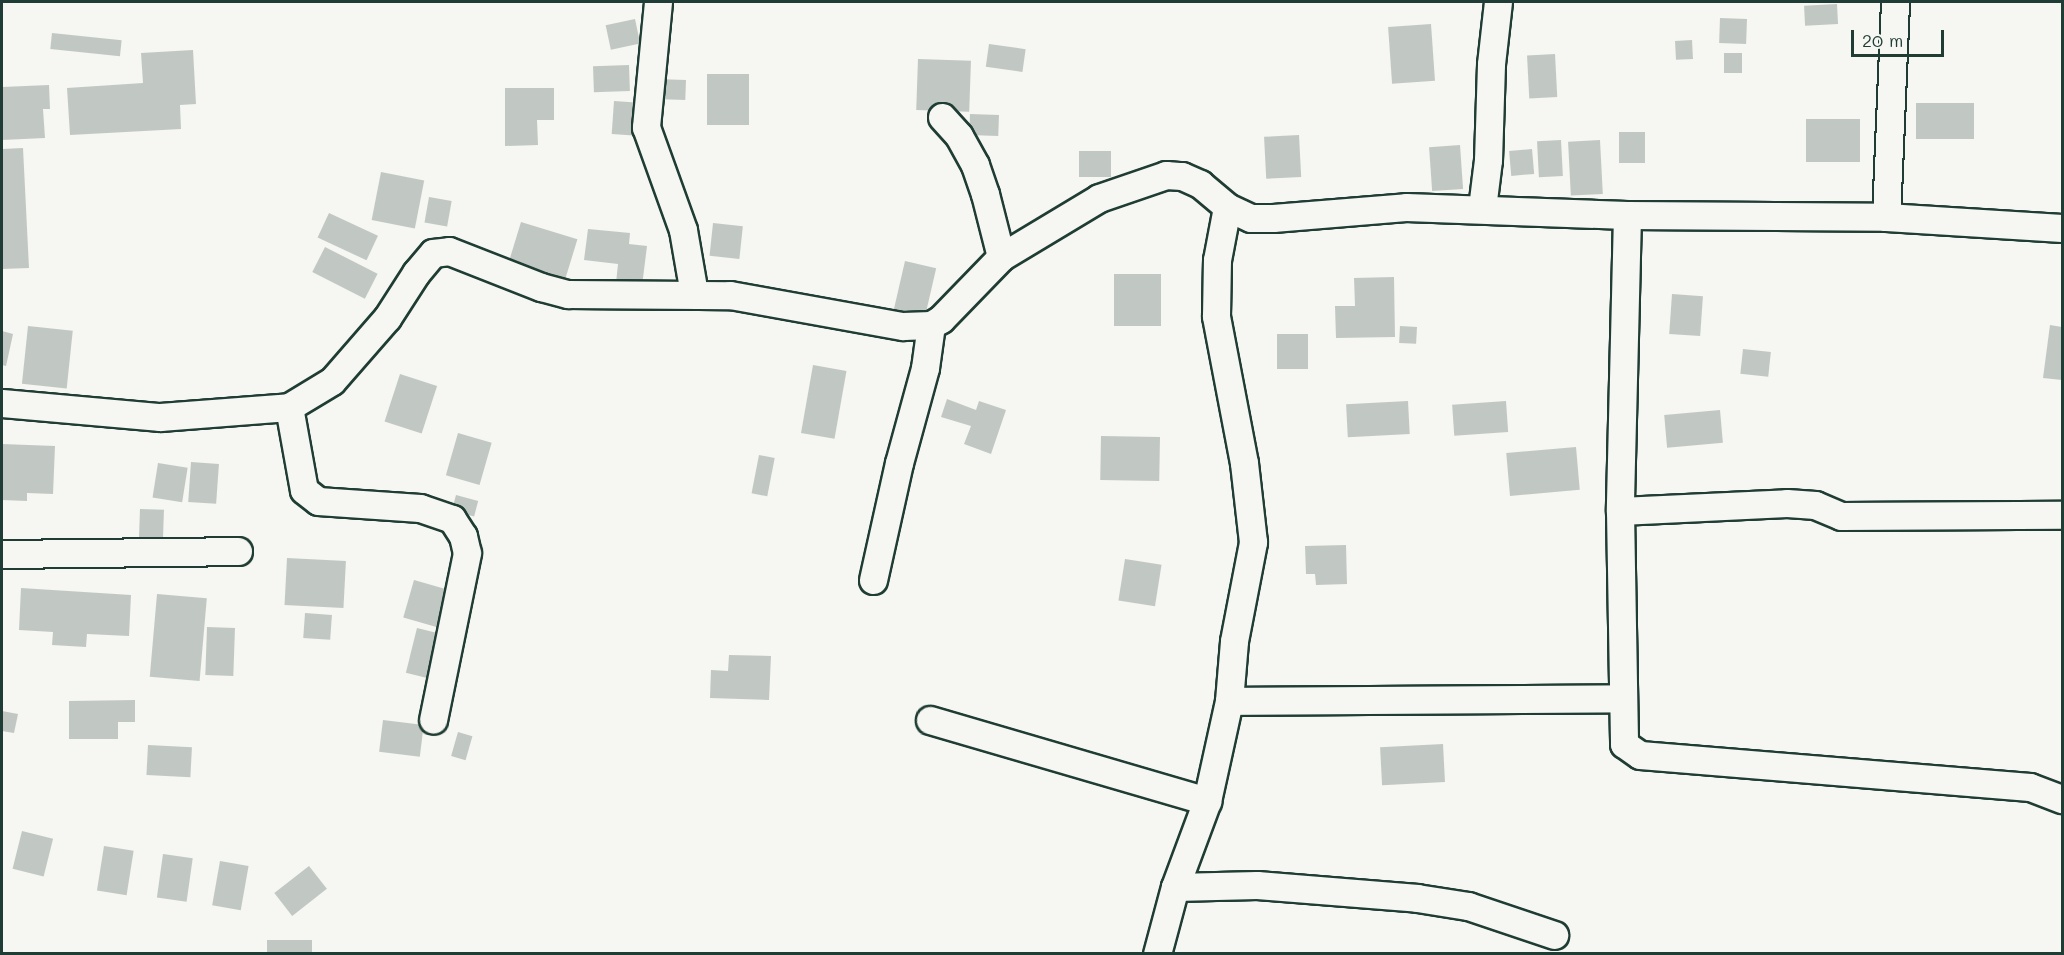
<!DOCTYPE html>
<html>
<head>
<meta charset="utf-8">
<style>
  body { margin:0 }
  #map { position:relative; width:2064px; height:955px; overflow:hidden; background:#f6f6f2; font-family:Mali,sans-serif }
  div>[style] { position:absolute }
  .building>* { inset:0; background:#c1c8c3; transform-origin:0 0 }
  .roads { filter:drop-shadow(2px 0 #1f3d34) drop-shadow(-2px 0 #1f3d34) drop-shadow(0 2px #1f3d34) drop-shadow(0 -2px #1f3d34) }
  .minor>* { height:27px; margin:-13.5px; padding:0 13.5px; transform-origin:13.5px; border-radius:13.5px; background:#f6f6f2 }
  span { translate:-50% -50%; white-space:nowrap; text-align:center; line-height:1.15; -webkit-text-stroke:4.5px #f6f6f2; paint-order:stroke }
  .frame { position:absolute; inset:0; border:3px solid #1f3d34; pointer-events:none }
  .scale { position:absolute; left:1851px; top:30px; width:93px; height:27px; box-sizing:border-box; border:3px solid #1f3d34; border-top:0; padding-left:8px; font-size:18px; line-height:21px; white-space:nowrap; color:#1f3d34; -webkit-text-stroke:4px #f6f6f2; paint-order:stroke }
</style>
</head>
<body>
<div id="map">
  <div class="building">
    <i style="left:1837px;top:4px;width:20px;height:33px;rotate:87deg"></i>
    <i style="left:1720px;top:18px;width:27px;height:25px;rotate:2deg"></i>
    <i style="left:635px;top:19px;width:25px;height:30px;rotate:78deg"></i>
    <i style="left:1431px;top:24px;width:57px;height:43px;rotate:86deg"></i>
    <i style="left:52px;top:33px;width:70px;height:16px;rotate:6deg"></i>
    <i style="left:1692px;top:40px;width:19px;height:17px;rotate:87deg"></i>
    <i style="left:989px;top:44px;width:37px;height:23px;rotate:8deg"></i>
    <i style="clip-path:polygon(193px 50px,196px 104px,180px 105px,181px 129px,70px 135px,67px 88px,143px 83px,141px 53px)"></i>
    <i style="left:1724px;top:53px;width:18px;height:20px"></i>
    <i style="left:1555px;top:54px;width:43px;height:28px;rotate:87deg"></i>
    <i style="left:918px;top:59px;width:53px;height:51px;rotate:2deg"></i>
    <i style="left:629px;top:65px;width:26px;height:36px;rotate:88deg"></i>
    <i style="left:707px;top:74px;width:42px;height:51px"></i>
    <i style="left:656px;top:79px;width:30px;height:20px;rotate:2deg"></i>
    <i style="clip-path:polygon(49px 85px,50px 109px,43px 109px,45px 138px,2px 140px,2px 87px)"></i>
    <i style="clip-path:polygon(505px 88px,554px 88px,554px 120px,537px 120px,538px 145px,505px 146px)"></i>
    <i style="left:614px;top:101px;width:29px;height:33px;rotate:4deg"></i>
    <i style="left:1916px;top:103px;width:58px;height:36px"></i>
    <i style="left:970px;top:114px;width:29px;height:21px;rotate:2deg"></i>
    <i style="left:1860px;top:119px;width:43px;height:54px;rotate:90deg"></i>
    <i style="left:1619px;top:132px;width:26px;height:31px"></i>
    <i style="left:1299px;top:135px;width:42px;height:35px;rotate:87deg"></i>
    <i style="left:1561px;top:140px;width:36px;height:24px;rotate:87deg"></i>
    <i style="left:1600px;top:140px;width:54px;height:32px;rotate:87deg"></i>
    <i style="left:1460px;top:145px;width:44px;height:31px;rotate:86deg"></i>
    <i style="clip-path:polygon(23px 148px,29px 268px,2px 269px,2px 149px)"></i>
    <i style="left:1532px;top:149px;width:25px;height:23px;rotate:85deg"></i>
    <i style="left:1079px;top:151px;width:32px;height:26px"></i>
    <i style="left:381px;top:172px;width:44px;height:49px;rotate:11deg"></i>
    <i style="left:429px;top:197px;width:23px;height:26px;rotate:10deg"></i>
    <i style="left:329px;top:213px;width:54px;height:27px;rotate:25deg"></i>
    <i style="left:521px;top:222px;width:59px;height:44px;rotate:17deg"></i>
    <i style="left:713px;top:223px;width:30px;height:33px;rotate:6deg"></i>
    <i style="clip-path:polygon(588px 229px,630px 233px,629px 244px,647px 246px,642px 286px,616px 283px,618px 264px,584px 260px)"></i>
    <i style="left:325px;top:247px;width:59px;height:28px;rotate:27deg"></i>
    <i style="left:905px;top:261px;width:32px;height:50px;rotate:13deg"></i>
    <i style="left:1114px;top:274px;width:47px;height:52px"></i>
    <i style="clip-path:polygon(1394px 277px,1395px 337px,1336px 338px,1335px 306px,1355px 306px,1354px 278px)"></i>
    <i style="left:1672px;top:294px;width:31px;height:40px;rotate:4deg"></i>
    <i style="clip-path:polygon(2050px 325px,2062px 327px,2062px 380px,2043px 378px)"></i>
    <i style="left:28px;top:326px;width:45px;height:58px;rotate:6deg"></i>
    <i style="left:1400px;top:326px;width:17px;height:17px;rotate:3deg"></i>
    <i style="clip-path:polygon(2px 331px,13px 334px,6px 366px,2px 365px)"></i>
    <i style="left:1308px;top:334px;width:35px;height:31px;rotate:90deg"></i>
    <i style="left:1743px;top:349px;width:28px;height:25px;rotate:6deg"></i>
    <i style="left:813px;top:365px;width:34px;height:69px;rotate:10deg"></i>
    <i style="left:400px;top:374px;width:39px;height:50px;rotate:18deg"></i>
    <i style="clip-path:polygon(947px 399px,976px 410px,979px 401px,1006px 410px,991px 454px,964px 444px,971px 426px,941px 417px)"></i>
    <i style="left:1408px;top:401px;width:33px;height:62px;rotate:87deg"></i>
    <i style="left:1506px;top:401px;width:31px;height:54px;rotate:86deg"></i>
    <i style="left:1720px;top:410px;width:33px;height:56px;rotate:85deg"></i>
    <i style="left:458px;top:433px;width:35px;height:44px;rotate:16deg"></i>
    <i style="left:1101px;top:436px;width:59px;height:44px;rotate:1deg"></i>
    <i style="clip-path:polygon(2px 444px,55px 446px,53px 494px,27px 493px,27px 501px,2px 500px)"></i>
    <i style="left:1576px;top:447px;width:43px;height:70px;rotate:85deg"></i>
    <i style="left:759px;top:455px;width:16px;height:39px;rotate:11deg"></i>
    <i style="left:191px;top:462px;width:28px;height:40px;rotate:4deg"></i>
    <i style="left:158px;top:463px;width:30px;height:35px;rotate:9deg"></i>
    <i style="left:456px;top:495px;width:23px;height:16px;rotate:15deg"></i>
    <i style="left:140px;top:509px;width:24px;height:30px;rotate:2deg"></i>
    <i style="clip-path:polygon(1346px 545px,1347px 584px,1316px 585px,1315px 574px,1306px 574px,1305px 546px)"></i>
    <i style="left:287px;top:558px;width:59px;height:47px;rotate:3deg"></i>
    <i style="left:1125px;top:559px;width:37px;height:42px;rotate:9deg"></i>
    <i style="left:414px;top:580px;width:40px;height:39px;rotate:16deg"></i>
    <i style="clip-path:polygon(21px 588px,131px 595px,129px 636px,87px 634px,86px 647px,52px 645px,53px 632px,19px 630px)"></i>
    <i style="left:157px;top:594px;width:50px;height:83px;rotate:5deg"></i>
    <i style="left:305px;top:613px;width:27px;height:25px;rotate:4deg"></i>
    <i style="left:207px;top:627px;width:28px;height:48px;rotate:2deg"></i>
    <i style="left:417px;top:628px;width:25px;height:46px;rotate:14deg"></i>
    <i style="clip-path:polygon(729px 655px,771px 656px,769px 700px,710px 698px,711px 670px,728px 671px)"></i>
    <i style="clip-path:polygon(135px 700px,135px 722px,118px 722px,118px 739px,69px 739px,69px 701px)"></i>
    <i style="clip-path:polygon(2px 711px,18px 714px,14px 733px,2px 731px)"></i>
    <i style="left:383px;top:720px;width:41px;height:32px;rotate:7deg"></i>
    <i style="left:458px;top:732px;width:15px;height:25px;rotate:16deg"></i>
    <i style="left:1443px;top:744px;width:38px;height:63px;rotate:87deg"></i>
    <i style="left:148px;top:745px;width:44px;height:30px;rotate:3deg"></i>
    <i style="left:22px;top:831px;width:32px;height:39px;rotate:14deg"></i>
    <i style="left:104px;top:846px;width:30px;height:45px;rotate:9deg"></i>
    <i style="left:163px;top:854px;width:30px;height:44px;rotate:8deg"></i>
    <i style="left:220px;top:861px;width:29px;height:45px;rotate:10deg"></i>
    <i style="left:309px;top:866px;width:29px;height:44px;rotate:52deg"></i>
    <i style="left:267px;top:940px;width:45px;height:14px"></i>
  </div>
  <div class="roads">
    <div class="minor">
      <i style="left:658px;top:2px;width:126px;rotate:95.5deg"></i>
      <i style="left:646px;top:127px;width:109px;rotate:70.2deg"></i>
      <i style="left:683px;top:230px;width:65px;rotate:80.2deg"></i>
      <i style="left:942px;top:117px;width:25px;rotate:48deg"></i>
      <i style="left:959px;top:136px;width:33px;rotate:61deg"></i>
      <i style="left:975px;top:165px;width:31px;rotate:71deg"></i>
      <i style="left:985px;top:194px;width:65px;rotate:75.7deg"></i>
      <i style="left:1482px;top:208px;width:48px;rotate:-82.9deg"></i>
      <i style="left:1488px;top:160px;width:96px;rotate:-88.2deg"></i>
      <i style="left:1491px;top:64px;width:62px;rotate:-83.6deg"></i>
      <i style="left:1627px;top:215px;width:296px;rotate:91.4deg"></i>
      <i style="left:1620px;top:511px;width:233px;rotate:89deg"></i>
      <i style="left:1624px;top:744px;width:19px;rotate:35deg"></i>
      <i style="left:1640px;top:755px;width:391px;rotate:4.7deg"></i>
      <i style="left:2030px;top:787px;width:34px;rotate:21deg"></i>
      <i style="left:1886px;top:217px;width:215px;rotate:-87.6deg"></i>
      <i style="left:2px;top:403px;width:159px;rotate:5.1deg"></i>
      <i style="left:160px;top:417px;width:129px;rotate:-4.4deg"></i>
      <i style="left:289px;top:407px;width:50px;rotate:-31.2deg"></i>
      <i style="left:332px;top:381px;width:84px;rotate:-48.9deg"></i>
      <i style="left:387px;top:318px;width:54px;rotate:-57.2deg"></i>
      <i style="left:416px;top:273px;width:26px;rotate:-50deg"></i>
      <i style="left:433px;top:253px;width:16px;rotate:-7deg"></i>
      <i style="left:449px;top:251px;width:99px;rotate:21.4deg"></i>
      <i style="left:541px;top:287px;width:28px;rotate:15deg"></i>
      <i style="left:568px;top:294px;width:162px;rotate:0.4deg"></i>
      <i style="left:730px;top:295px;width:176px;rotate:10.2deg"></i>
      <i style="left:903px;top:326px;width:28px;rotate:-2deg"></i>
      <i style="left:931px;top:325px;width:12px;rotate:-31deg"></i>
      <i style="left:941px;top:319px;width:86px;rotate:-45.9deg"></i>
      <i style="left:1001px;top:257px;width:114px;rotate:-31deg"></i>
      <i style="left:1099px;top:198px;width:71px;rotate:-18.9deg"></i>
      <i style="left:1166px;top:175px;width:16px;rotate:4deg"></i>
      <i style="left:1182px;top:176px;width:20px;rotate:24deg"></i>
      <i style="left:1200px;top:184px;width:35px;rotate:40deg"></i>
      <i style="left:1227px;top:207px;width:26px;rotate:25deg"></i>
      <i style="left:1251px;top:218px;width:22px"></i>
      <i style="left:1273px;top:218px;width:133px;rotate:-4.7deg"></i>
      <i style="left:1406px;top:207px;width:221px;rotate:2.1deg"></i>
      <i style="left:1627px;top:215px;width:259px;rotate:0.4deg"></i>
      <i style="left:1886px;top:217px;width:176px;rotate:3.6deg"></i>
      <i style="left:289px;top:407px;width:84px;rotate:79.8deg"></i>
      <i style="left:304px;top:490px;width:18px;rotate:38deg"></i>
      <i style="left:318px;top:501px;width:102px;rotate:3.9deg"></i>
      <i style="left:420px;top:508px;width:34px;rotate:19deg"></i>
      <i style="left:452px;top:519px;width:20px;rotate:57deg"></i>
      <i style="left:463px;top:536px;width:17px;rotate:77deg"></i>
      <i style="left:467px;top:553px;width:170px;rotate:101.5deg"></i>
      <i style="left:1620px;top:511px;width:167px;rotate:-2.7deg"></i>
      <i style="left:1787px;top:503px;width:28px;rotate:4deg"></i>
      <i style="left:1815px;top:505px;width:28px;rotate:23deg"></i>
      <i style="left:1841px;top:516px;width:221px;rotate:-0.3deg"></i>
      <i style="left:2px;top:554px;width:236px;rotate:-0.7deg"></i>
      <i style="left:873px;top:580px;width:120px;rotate:-77.5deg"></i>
      <i style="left:899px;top:463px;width:98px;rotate:-74.7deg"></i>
      <i style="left:925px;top:368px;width:43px;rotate:-82.1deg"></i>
      <i style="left:1229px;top:701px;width:394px;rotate:-0.4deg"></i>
      <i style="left:930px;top:720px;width:289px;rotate:16.3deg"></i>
      <i style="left:1175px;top:887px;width:82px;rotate:-1.4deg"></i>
      <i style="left:1257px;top:885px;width:161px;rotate:4.6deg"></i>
      <i style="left:1417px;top:898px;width:52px;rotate:8.9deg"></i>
      <i style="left:1468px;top:906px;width:91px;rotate:18.6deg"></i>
      <i style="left:1157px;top:954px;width:69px;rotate:-75deg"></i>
      <i style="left:1175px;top:887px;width:92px;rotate:-69.6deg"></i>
      <i style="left:1207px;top:801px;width:102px;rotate:-77.6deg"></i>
      <i style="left:1229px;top:701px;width:60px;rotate:-85.2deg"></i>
      <i style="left:1234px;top:641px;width:101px;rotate:-79.1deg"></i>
      <i style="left:1253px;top:542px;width:80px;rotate:-96.5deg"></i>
      <i style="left:1244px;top:463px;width:150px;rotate:-100.8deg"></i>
      <i style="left:1216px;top:316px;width:56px;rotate:-89deg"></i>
      <i style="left:1217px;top:260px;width:54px;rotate:-79.3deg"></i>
    </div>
  </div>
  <div class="frame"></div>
  <div class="scale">20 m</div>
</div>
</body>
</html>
